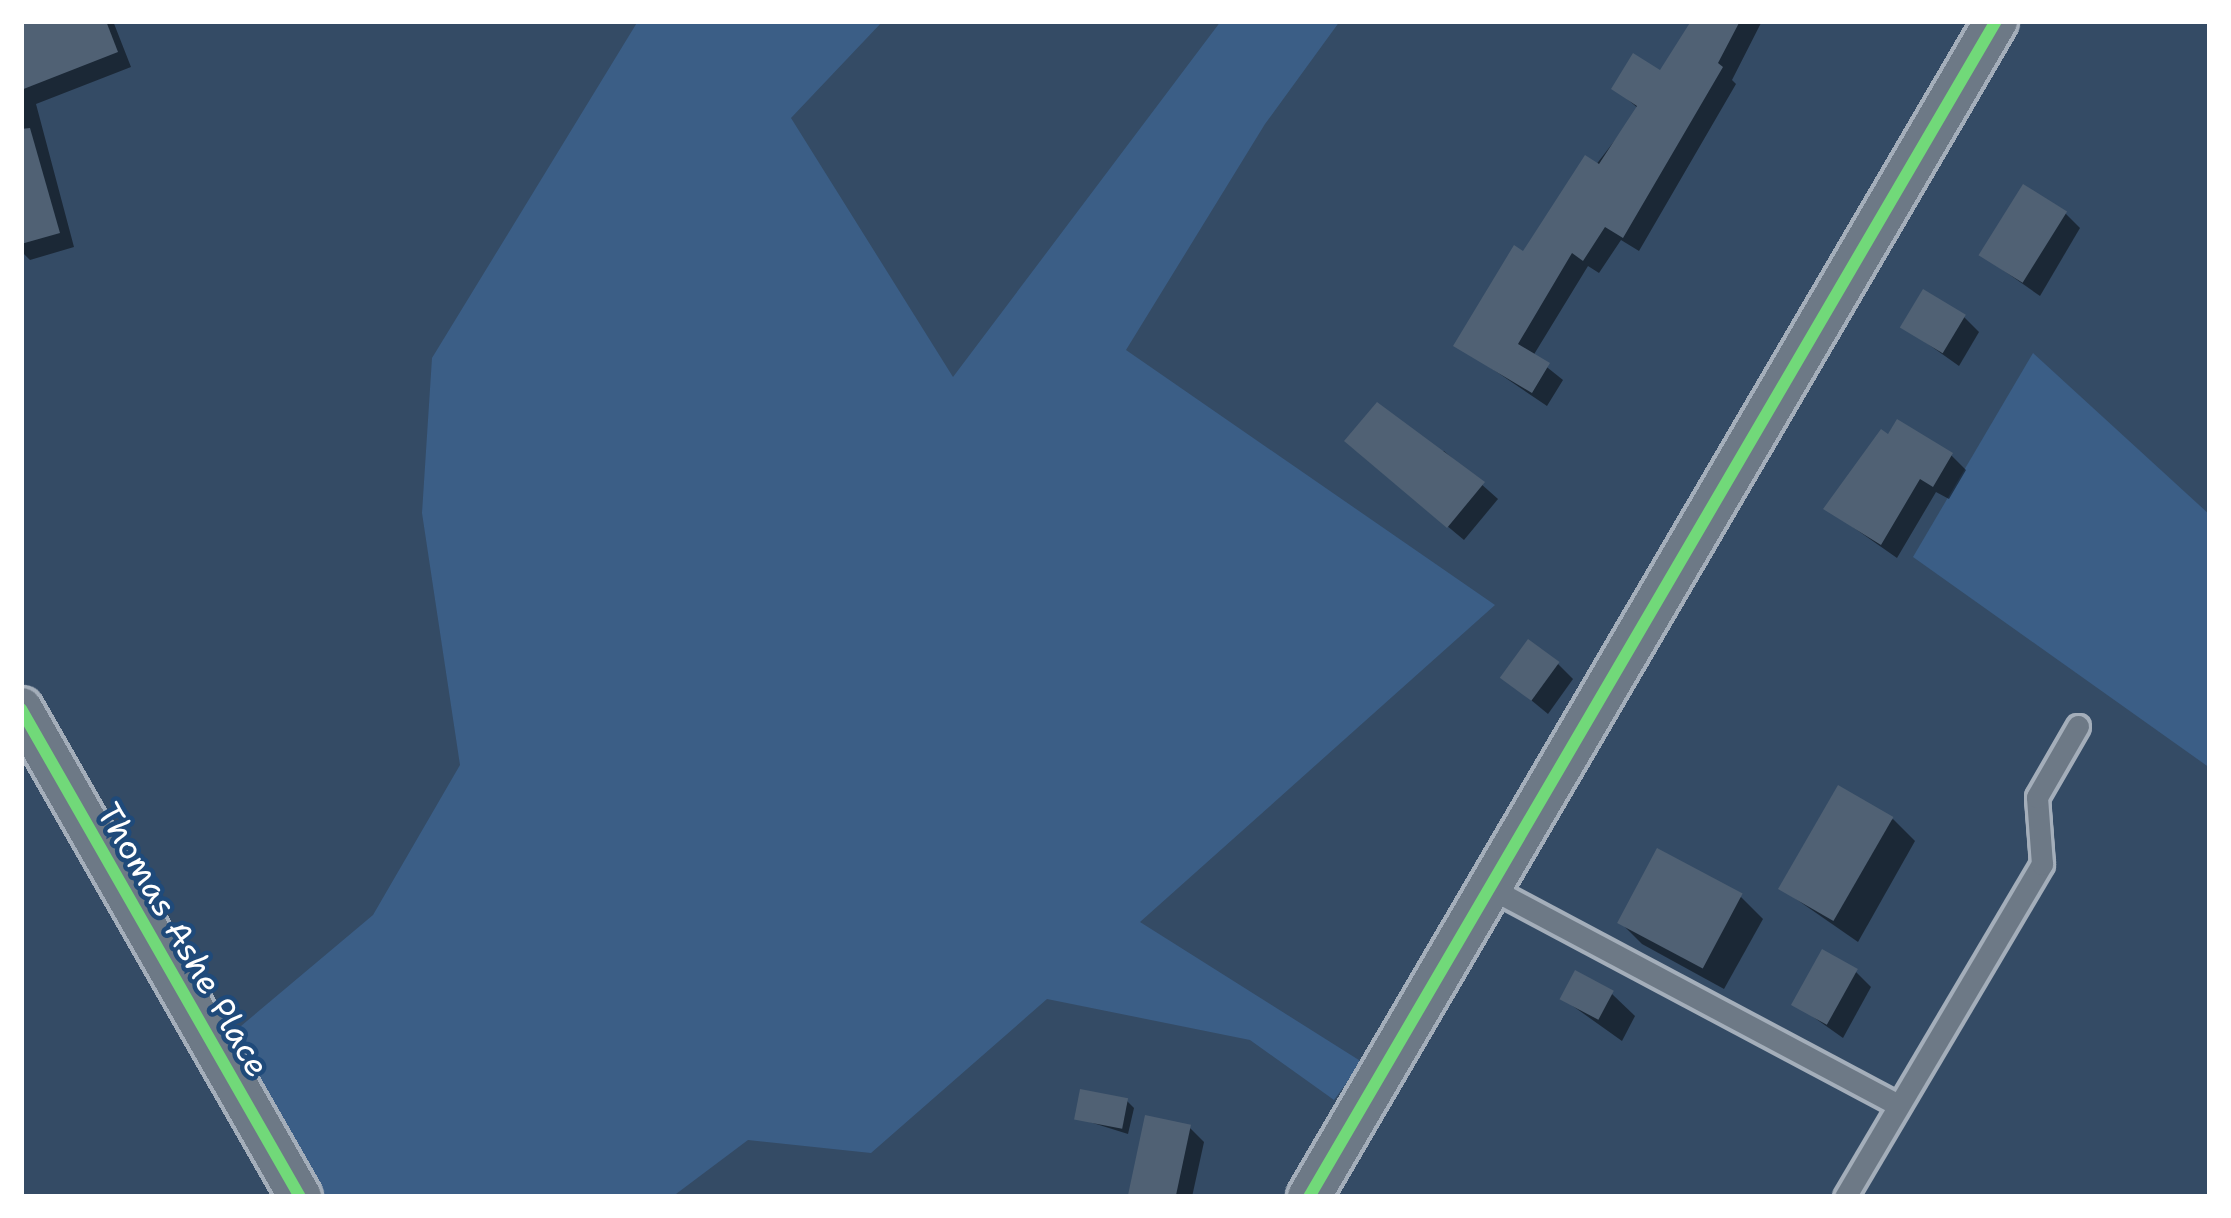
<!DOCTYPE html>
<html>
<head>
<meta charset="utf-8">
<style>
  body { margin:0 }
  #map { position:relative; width:2231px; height:1218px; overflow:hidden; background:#344b65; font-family:"Shantell Sans",sans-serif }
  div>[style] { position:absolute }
  .green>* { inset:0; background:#3b5e86 }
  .shadow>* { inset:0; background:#0007 }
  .building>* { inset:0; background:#506174; transform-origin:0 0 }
  .roads { filter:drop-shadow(3px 0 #a4aeba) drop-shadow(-3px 0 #a4aeba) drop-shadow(0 3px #a4aeba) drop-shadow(0 -3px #a4aeba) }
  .lane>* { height:21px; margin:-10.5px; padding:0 10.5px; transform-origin:10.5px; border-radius:10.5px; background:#6d7986 }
  .street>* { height:42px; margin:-21px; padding:0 21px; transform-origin:21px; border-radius:21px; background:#6d7986 }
  .cycleway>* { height:12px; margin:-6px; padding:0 6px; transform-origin:6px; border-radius:6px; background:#71d979 }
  span { translate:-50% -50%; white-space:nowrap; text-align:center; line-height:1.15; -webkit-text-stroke:9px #1f4a7a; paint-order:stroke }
  .street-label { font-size:33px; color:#fff }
  .frame { position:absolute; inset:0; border:24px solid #fff; pointer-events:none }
</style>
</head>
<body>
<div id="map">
  <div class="green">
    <i style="clip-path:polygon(638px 21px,883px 21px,791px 118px,953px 377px,1221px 21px,1340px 21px,1265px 124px,1126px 350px,1495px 605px,1140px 922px,1362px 1062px,1334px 1100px,1250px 1040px,1047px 999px,871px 1153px,748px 1140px,672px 1197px,318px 1197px,222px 1042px,373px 915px,460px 765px,422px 513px,432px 358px)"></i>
    <i style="clip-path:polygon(2033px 353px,2210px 515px,2210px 768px,1913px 557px)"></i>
  </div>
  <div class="shadow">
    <i style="clip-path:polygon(52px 21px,113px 21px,131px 67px,36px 104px,74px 247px,30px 260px,21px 251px,21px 33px)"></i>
    <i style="clip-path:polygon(1695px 21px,1762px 21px,1732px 80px,1736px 84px,1639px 251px,1621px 240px,1599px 273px,1588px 266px,1533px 356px,1563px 380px,1547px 406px,1457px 345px,1639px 109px,1614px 88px,1661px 74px)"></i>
    <i style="clip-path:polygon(2065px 213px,2080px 228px,2040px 296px,1983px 256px)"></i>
    <i style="clip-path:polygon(1964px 317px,1979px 332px,1959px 366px,1904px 327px)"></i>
    <i style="clip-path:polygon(1444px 451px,1498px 499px,1464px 540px,1363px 456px)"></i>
    <i style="clip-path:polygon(1951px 455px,1966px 470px,1949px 499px,1936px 492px,1897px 558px,1827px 509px)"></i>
    <i style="clip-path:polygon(1558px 664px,1573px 679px,1548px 714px,1504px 678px)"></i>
    <i style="clip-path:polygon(1893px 819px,1915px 841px,1858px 942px,1783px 890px)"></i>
    <i style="clip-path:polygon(1741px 897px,1763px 919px,1724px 989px,1642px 944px,1620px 922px)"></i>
    <i style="clip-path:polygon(1856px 972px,1871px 987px,1843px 1038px,1795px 1004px)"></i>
    <i style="clip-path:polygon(1612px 994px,1635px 1016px,1622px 1041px,1563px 999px)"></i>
    <i style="clip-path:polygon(1127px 1101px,1134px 1108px,1128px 1134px,1077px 1118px)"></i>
    <i style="clip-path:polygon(1190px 1128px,1204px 1142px,1192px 1197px,1130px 1197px)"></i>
  </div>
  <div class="building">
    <i style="clip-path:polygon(21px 21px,106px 21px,118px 52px,21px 90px)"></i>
    <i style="clip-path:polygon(1691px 21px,1740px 21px,1718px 63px,1723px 67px,1623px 238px,1605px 227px,1583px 261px,1572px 253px,1518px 344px,1550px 363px,1532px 393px,1453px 346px,1514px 245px,1523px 251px,1585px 155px,1599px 164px,1637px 106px,1611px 89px,1633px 53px,1660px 70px)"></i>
    <i style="clip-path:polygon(30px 128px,60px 233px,21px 244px,21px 129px)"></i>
    <i style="left:2023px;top:184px;width:52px;height:84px;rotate:32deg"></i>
    <i style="left:1923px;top:289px;width:50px;height:45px;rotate:31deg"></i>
    <i style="clip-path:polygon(1377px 402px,1485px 482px,1447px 528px,1344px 441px)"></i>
    <i style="clip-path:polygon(1897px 419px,1953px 453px,1933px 487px,1920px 479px,1881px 545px,1823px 509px,1881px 429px,1888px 434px)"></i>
    <i style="left:1528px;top:639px;width:39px;height:48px;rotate:36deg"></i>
    <i style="left:1838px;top:785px;width:64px;height:120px;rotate:30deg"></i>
    <i style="left:1657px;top:848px;width:97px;height:85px;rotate:28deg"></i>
    <i style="left:1822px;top:949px;width:41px;height:64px;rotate:29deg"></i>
    <i style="left:1575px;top:970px;width:44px;height:33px;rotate:28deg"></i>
    <i style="left:1080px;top:1089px;width:49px;height:31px;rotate:11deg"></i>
    <i style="left:1145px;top:1115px;width:47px;height:84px;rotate:12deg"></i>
  </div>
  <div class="roads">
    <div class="lane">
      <i style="left:1492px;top:889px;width:458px;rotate:28deg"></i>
      <i style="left:1845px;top:1197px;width:387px;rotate:-59.4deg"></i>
      <i style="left:2042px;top:864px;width:67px;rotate:-94.3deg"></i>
      <i style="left:2037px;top:797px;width:82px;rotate:-60deg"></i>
    </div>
    <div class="street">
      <i style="left:21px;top:709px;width:562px;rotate:60.24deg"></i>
      <i style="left:1309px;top:1197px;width:1362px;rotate:-59.71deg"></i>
    </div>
  </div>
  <div class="cycleway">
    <i style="left:21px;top:709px;width:562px;rotate:60.24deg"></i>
    <i style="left:1309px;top:1197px;width:1362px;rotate:-59.71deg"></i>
  </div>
  <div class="street-label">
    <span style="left:183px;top:940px;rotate:60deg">Thomas Ashe Place</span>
  </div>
  <div class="frame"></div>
</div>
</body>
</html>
